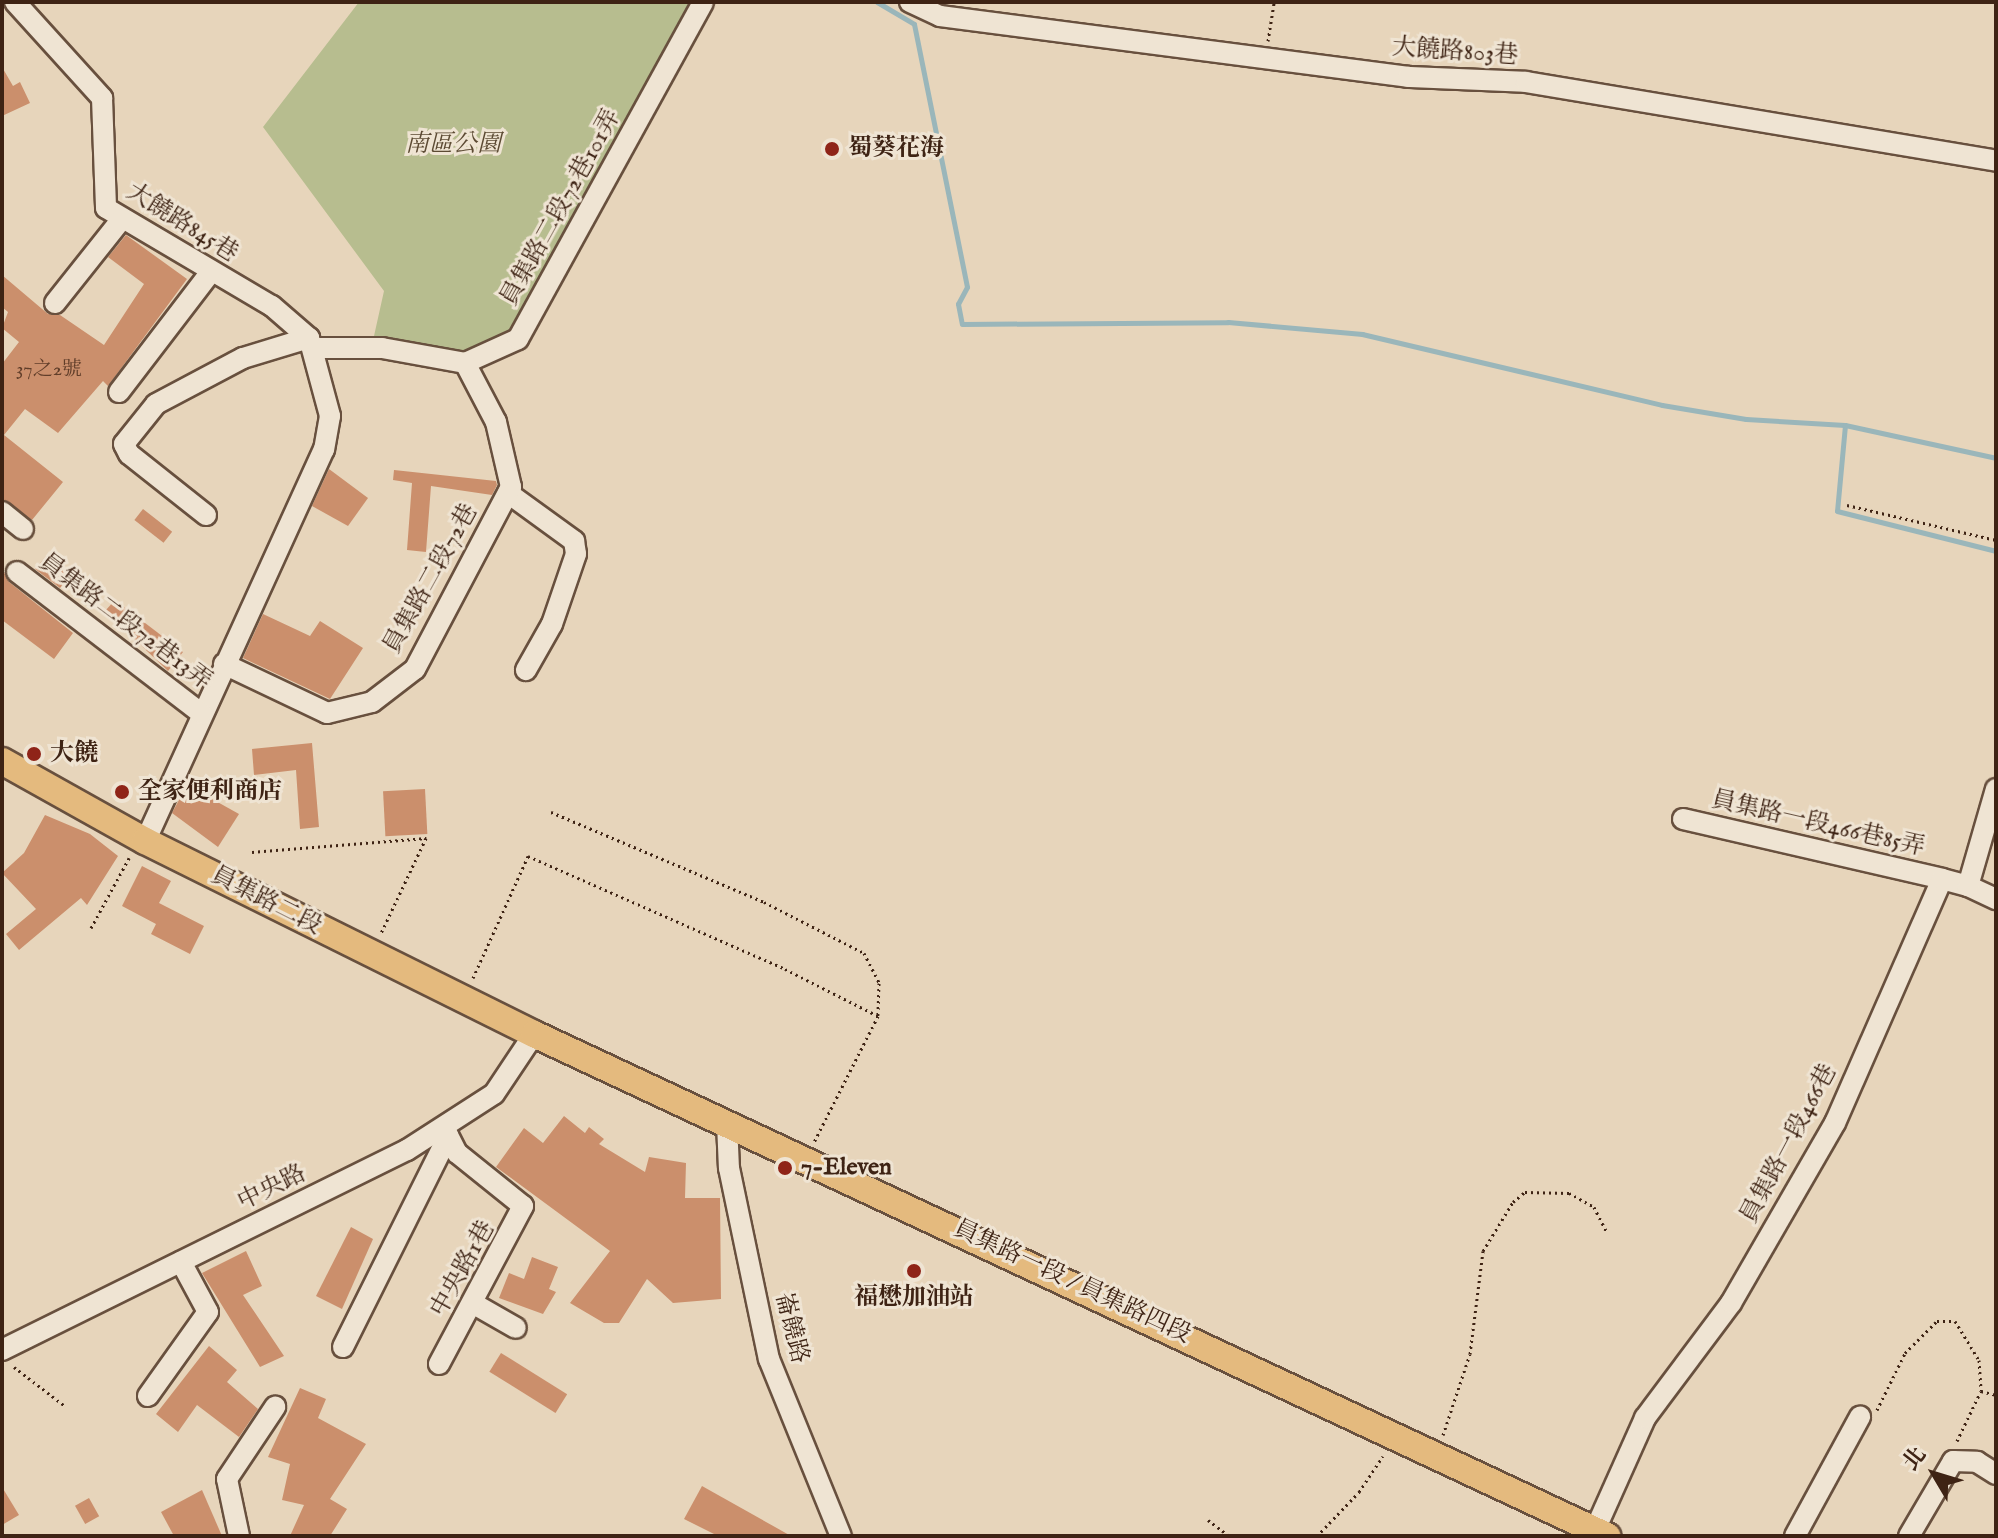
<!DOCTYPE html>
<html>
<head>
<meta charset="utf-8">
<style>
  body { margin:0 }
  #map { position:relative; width:1998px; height:1538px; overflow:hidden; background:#e7d5bb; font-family:"IM FELL English","Noto Serif TC",serif }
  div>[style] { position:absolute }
  .green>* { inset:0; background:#b7bd8f }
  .stream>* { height:5px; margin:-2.5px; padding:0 2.5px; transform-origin:2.5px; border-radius:2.5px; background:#9ab6ba }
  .building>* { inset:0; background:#cb8f6c; transform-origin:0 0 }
  .path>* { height:3px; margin-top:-1.5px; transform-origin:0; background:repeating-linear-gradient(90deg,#3e2314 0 2px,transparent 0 6px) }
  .roads { filter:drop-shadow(2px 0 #68503e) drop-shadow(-2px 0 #68503e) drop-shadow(0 2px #68503e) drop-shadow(0 -2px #68503e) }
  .minor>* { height:20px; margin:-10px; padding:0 10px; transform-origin:10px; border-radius:10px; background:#efe4d3 }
  .major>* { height:26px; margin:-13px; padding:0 13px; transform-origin:13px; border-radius:13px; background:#e4ba7e }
  .dots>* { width:22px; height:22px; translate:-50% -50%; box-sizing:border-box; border:4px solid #efe4d3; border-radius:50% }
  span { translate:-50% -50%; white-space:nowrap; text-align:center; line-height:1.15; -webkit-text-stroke:6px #efe4d3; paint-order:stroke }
  .number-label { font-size:20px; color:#613e2a }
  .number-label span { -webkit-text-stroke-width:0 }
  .street-label { font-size:24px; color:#3e2314 }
  .park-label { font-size:24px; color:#5c4a33; font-style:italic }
  .poi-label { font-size:24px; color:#3e2314; font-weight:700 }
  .left { translate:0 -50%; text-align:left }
  .frame { position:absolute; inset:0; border:4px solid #3e2314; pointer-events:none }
  .north { position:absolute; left:1894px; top:1434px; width:80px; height:80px; -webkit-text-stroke:6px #efe4d3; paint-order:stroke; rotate:308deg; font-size:22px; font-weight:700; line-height:32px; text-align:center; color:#3e2314 }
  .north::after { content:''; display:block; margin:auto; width:28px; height:36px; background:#3e2314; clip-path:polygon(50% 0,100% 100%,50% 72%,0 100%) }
</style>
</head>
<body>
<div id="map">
  <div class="green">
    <i style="clip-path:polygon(359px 2px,696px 2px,512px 336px,458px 353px,372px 345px,384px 291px,263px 127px)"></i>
  </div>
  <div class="stream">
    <i style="left:877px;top:2px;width:43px;rotate:30.7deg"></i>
    <i style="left:914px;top:24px;width:268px;rotate:78.6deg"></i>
    <i style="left:967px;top:287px;width:19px;rotate:118deg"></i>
    <i style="left:958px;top:304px;width:20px;rotate:79deg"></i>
    <i style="left:962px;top:324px;width:266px;rotate:-0.4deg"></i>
    <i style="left:1228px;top:322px;width:135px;rotate:5.1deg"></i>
    <i style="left:1362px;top:334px;width:308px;rotate:13.3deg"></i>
    <i style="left:1662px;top:405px;width:85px;rotate:9.5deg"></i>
    <i style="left:1746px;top:419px;width:99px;rotate:3.5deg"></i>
    <i style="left:1845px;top:425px;width:86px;rotate:95.3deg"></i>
    <i style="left:1837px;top:511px;width:164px;rotate:14.1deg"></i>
    <i style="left:1845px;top:425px;width:155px;rotate:12.3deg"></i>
  </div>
  <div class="building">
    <i style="clip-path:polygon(2px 67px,13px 86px,20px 82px,30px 103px,2px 116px)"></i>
    <i style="clip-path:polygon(126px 235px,187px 279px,108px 386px,103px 381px,58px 433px,25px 409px,4px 435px,63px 482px,32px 520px,2px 499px,2px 364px,19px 342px,2px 328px,8px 312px,2px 307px,2px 275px,48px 314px,60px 315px,104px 345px,144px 284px,108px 257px)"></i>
    <i style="clip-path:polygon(329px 469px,368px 498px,348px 526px,312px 506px)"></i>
    <i style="clip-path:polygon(394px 470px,496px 481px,497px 485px,492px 495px,431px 486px,426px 552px,407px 550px,412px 483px,393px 480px)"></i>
    <i style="left:143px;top:509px;width:37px;height:14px;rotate:38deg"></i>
    <i style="clip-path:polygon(46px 556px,70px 577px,60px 588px,35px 569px)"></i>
    <i style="clip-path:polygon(2px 568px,9px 582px,73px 633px,54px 659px,2px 620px)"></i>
    <i style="clip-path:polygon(115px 600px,183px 652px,168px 671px,105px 611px)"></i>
    <i style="clip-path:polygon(263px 614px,310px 636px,320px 621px,363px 648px,330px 699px,243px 658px)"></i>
    <i style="clip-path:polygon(312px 743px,319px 827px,300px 829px,296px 770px,254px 775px,252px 749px)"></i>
    <i style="clip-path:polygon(187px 785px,239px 814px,218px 847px,172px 813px)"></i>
    <i style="left:425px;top:789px;width:45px;height:42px;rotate:87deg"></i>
    <i style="clip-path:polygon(45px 815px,90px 834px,118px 856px,87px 905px,81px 898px,19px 950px,6px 934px,36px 909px,2px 873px,24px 853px)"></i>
    <i style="clip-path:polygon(142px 866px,171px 881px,159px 903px,204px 926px,190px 954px,151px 934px,156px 924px,122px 906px)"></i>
    <i style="clip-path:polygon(564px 1116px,585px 1133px,589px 1127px,604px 1139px,599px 1144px,645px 1172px,649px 1157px,686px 1163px,685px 1198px,720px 1198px,721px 1299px,673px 1303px,647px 1279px,619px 1323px,604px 1323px,570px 1303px,610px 1251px,496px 1167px,524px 1128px,543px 1143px)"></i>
    <i style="clip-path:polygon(351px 1227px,373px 1239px,342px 1309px,316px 1296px)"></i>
    <i style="clip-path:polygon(246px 1251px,262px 1286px,243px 1295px,284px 1356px,260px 1367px,202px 1273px)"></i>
    <i style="clip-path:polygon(532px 1257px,558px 1267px,549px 1289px,556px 1292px,543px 1314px,499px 1298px,509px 1273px,524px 1279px)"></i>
    <i style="clip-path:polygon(209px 1346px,237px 1370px,227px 1382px,258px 1409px,239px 1437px,197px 1405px,178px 1432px,156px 1414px)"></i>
    <i style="left:501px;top:1353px;width:78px;height:22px;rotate:32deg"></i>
    <i style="clip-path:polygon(300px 1388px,326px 1399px,318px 1418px,366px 1444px,330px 1499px,347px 1509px,330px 1536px,290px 1536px,304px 1505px,282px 1500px,290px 1464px,268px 1457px)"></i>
    <i style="clip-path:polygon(702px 1486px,791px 1536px,718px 1536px,684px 1519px)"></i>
    <i style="clip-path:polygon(2px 1487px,19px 1515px,2px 1525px)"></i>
    <i style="clip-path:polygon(202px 1490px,222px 1536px,174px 1536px,161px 1512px)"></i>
    <i style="left:89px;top:1498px;width:21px;height:16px;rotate:61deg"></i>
  </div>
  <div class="path">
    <i style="left:1268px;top:41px;width:39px;rotate:-81deg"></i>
    <i style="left:1847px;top:505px;width:153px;rotate:13.2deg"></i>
    <i style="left:551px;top:812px;width:231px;rotate:22.9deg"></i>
    <i style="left:764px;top:902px;width:112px;rotate:27deg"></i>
    <i style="left:864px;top:953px;width:34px;rotate:63deg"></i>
    <i style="left:879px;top:983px;width:33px;rotate:92deg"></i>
    <i style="left:252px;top:852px;width:175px;rotate:-4.6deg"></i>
    <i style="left:426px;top:838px;width:105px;rotate:115.3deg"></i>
    <i style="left:91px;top:928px;width:80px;rotate:-61.5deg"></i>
    <i style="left:473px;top:978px;width:134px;rotate:-65.7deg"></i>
    <i style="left:528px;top:856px;width:281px;rotate:23.7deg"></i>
    <i style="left:785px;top:969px;width:104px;rotate:26.8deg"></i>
    <i style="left:878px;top:1016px;width:141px;rotate:116.9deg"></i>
    <i style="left:14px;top:1367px;width:64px;rotate:37.4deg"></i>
    <i style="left:1981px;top:1391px;width:16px;rotate:15deg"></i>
    <i style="left:1877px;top:1410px;width:64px;rotate:-63.8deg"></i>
    <i style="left:1905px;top:1353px;width:45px;rotate:-45deg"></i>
    <i style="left:1937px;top:1321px;width:18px"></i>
    <i style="left:1955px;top:1321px;width:46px;rotate:58.4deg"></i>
    <i style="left:1979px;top:1360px;width:31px;rotate:86deg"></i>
    <i style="left:1443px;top:1435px;width:85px;rotate:-71.6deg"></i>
    <i style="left:1470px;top:1354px;width:104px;rotate:-82.8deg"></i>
    <i style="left:1483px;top:1251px;width:57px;rotate:-58.5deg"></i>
    <i style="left:1513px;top:1202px;width:16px;rotate:-40deg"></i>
    <i style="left:1525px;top:1192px;width:44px;rotate:1.3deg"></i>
    <i style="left:1569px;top:1193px;width:29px;rotate:29deg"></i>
    <i style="left:1594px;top:1207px;width:28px;rotate:63deg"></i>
    <i style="left:1957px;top:1441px;width:55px;rotate:-64.4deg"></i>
    <i style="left:1208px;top:1520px;width:26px;rotate:37deg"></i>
    <i style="left:1317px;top:1536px;width:61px;rotate:-46.3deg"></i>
    <i style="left:1359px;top:1492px;width:43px;rotate:-56.3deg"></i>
  </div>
  <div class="roads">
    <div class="minor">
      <i style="left:15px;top:2px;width:130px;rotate:47.8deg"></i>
      <i style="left:102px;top:98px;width:110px;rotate:87.9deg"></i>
      <i style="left:106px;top:208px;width:193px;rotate:30.6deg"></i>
      <i style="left:272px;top:306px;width:49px;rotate:40.9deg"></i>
      <i style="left:309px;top:338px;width:81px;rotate:74.9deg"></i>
      <i style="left:330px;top:416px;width:34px;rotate:100deg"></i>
      <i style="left:324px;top:449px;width:431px;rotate:114.5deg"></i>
      <i style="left:910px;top:2px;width:33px;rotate:25deg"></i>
      <i style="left:940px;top:16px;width:472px;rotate:7.4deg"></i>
      <i style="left:1408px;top:77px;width:118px;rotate:2.4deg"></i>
      <i style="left:1526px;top:82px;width:477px;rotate:9.5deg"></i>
      <i style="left:55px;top:303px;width:106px;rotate:-51.5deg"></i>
      <i style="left:316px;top:348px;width:66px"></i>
      <i style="left:382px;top:348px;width:84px;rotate:10.2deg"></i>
      <i style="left:465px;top:363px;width:58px;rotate:-24.4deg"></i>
      <i style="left:518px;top:339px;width:384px;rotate:-61.2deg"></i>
      <i style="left:119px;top:392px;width:150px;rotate:-52.6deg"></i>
      <i style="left:508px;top:493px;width:82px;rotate:36deg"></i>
      <i style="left:574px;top:541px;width:13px;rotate:81deg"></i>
      <i style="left:576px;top:554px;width:74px;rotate:108.9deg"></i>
      <i style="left:552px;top:624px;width:53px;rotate:119.5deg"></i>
      <i style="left:2px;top:512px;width:27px;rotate:39deg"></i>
      <i style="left:206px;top:515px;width:98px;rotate:-141.6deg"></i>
      <i style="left:129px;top:454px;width:11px;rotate:-117deg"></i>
      <i style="left:124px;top:444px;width:51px;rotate:-51.3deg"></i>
      <i style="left:156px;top:404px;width:98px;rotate:-27.9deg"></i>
      <i style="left:243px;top:358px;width:69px;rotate:-16.9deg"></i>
      <i style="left:17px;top:572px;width:233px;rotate:37.5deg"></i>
      <i style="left:224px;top:664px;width:114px;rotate:25.4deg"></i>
      <i style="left:327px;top:713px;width:46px;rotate:-13.7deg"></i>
      <i style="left:372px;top:702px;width:54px;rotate:-37.5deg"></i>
      <i style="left:415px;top:669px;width:206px;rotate:-62.2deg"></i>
      <i style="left:511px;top:487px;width:67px;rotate:-103deg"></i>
      <i style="left:496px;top:422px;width:67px;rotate:-117.7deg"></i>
      <i style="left:1683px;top:819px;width:266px;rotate:13deg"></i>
      <i style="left:1968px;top:886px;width:31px;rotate:25deg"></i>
      <i style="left:727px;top:1123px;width:45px;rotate:87.5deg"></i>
      <i style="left:729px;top:1168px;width:195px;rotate:78.2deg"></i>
      <i style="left:769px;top:1359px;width:191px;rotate:67.9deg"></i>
      <i style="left:474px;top:1304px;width:48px;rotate:29.7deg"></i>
      <i style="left:343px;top:1347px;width:236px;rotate:-63.5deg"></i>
      <i style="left:2px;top:1350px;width:452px;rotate:-26.3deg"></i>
      <i style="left:407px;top:1150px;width:103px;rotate:-32.8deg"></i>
      <i style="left:494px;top:1094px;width:72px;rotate:-56.3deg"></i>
      <i style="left:439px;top:1364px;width:179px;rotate:-62deg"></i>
      <i style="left:523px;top:1206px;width:85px;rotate:-141.2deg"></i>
      <i style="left:457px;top:1153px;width:29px;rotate:-117deg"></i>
      <i style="left:148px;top:1396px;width:103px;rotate:-54.5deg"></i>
      <i style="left:208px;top:1312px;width:57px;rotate:-118.4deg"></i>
      <i style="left:1595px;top:1530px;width:123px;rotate:-65.9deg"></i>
      <i style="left:1645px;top:1418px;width:144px;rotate:-53.2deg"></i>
      <i style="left:1731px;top:1303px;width:208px;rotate:-60deg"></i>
      <i style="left:1835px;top:1123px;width:266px;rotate:-66.3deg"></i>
      <i style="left:1942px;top:879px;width:27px;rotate:15deg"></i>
      <i style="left:1968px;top:886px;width:101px;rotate:-73.9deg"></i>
      <i style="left:239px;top:1536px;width:58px;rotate:-101.9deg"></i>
      <i style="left:227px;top:1479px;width:87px;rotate:-56.3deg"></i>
      <i style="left:1795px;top:1536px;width:136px;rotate:-61.4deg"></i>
      <i style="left:1909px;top:1536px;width:87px;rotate:-59.6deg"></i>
      <i style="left:1953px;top:1461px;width:24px;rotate:2deg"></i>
      <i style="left:1977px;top:1462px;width:22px;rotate:32deg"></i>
    </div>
    <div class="major">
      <i style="left:2px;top:761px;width:164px;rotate:29.2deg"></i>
      <i style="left:145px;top:841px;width:434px;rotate:26.4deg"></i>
      <i style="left:534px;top:1034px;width:1185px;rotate:25.07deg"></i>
    </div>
  </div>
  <div class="dots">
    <i style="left:832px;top:149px;background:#8f2418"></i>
    <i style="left:34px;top:754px;background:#8f2418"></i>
    <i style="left:122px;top:792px;background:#8f2418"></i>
    <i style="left:785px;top:1168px;background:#8f2418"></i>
    <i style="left:914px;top:1271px;background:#8f2418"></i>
  </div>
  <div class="number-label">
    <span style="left:49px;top:369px">37之2號</span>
  </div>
  <div class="street-label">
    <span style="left:1455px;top:52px;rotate:4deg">大饒路803巷</span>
    <span style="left:561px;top:208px;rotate:-61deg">員集路二段72巷101弄</span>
    <span style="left:182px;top:223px;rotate:32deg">大饒路845巷</span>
    <span style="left:431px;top:579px;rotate:-61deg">員集路二段72巷</span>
    <span style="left:125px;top:622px;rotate:37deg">員集路二段72巷13弄</span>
    <span style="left:1818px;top:824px;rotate:13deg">員集路一段466巷85弄</span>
    <span style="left:266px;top:901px;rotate:27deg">員集路二段</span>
    <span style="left:1789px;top:1144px;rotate:-62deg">員集路一段466巷</span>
    <span style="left:272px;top:1188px;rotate:-26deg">中央路</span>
    <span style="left:463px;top:1269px;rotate:-61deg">中央路1巷</span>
    <span style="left:1072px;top:1282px;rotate:25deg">員集路一段 / 員集路四段</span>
    <span style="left:791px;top:1328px;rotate:76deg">崙饒路</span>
  </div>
  <div class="park-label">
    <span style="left:453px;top:145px">南區公園</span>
  </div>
  <div class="poi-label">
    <span class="left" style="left:848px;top:149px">蜀葵花海</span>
    <span class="left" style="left:50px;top:754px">大饒</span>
    <span class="left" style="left:138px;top:792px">全家便利商店</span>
    <span class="left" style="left:801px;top:1168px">7-Eleven</span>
    <span style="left:914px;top:1298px">福懋加油站</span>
  </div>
  <div class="frame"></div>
  <div class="north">北</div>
</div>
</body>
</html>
